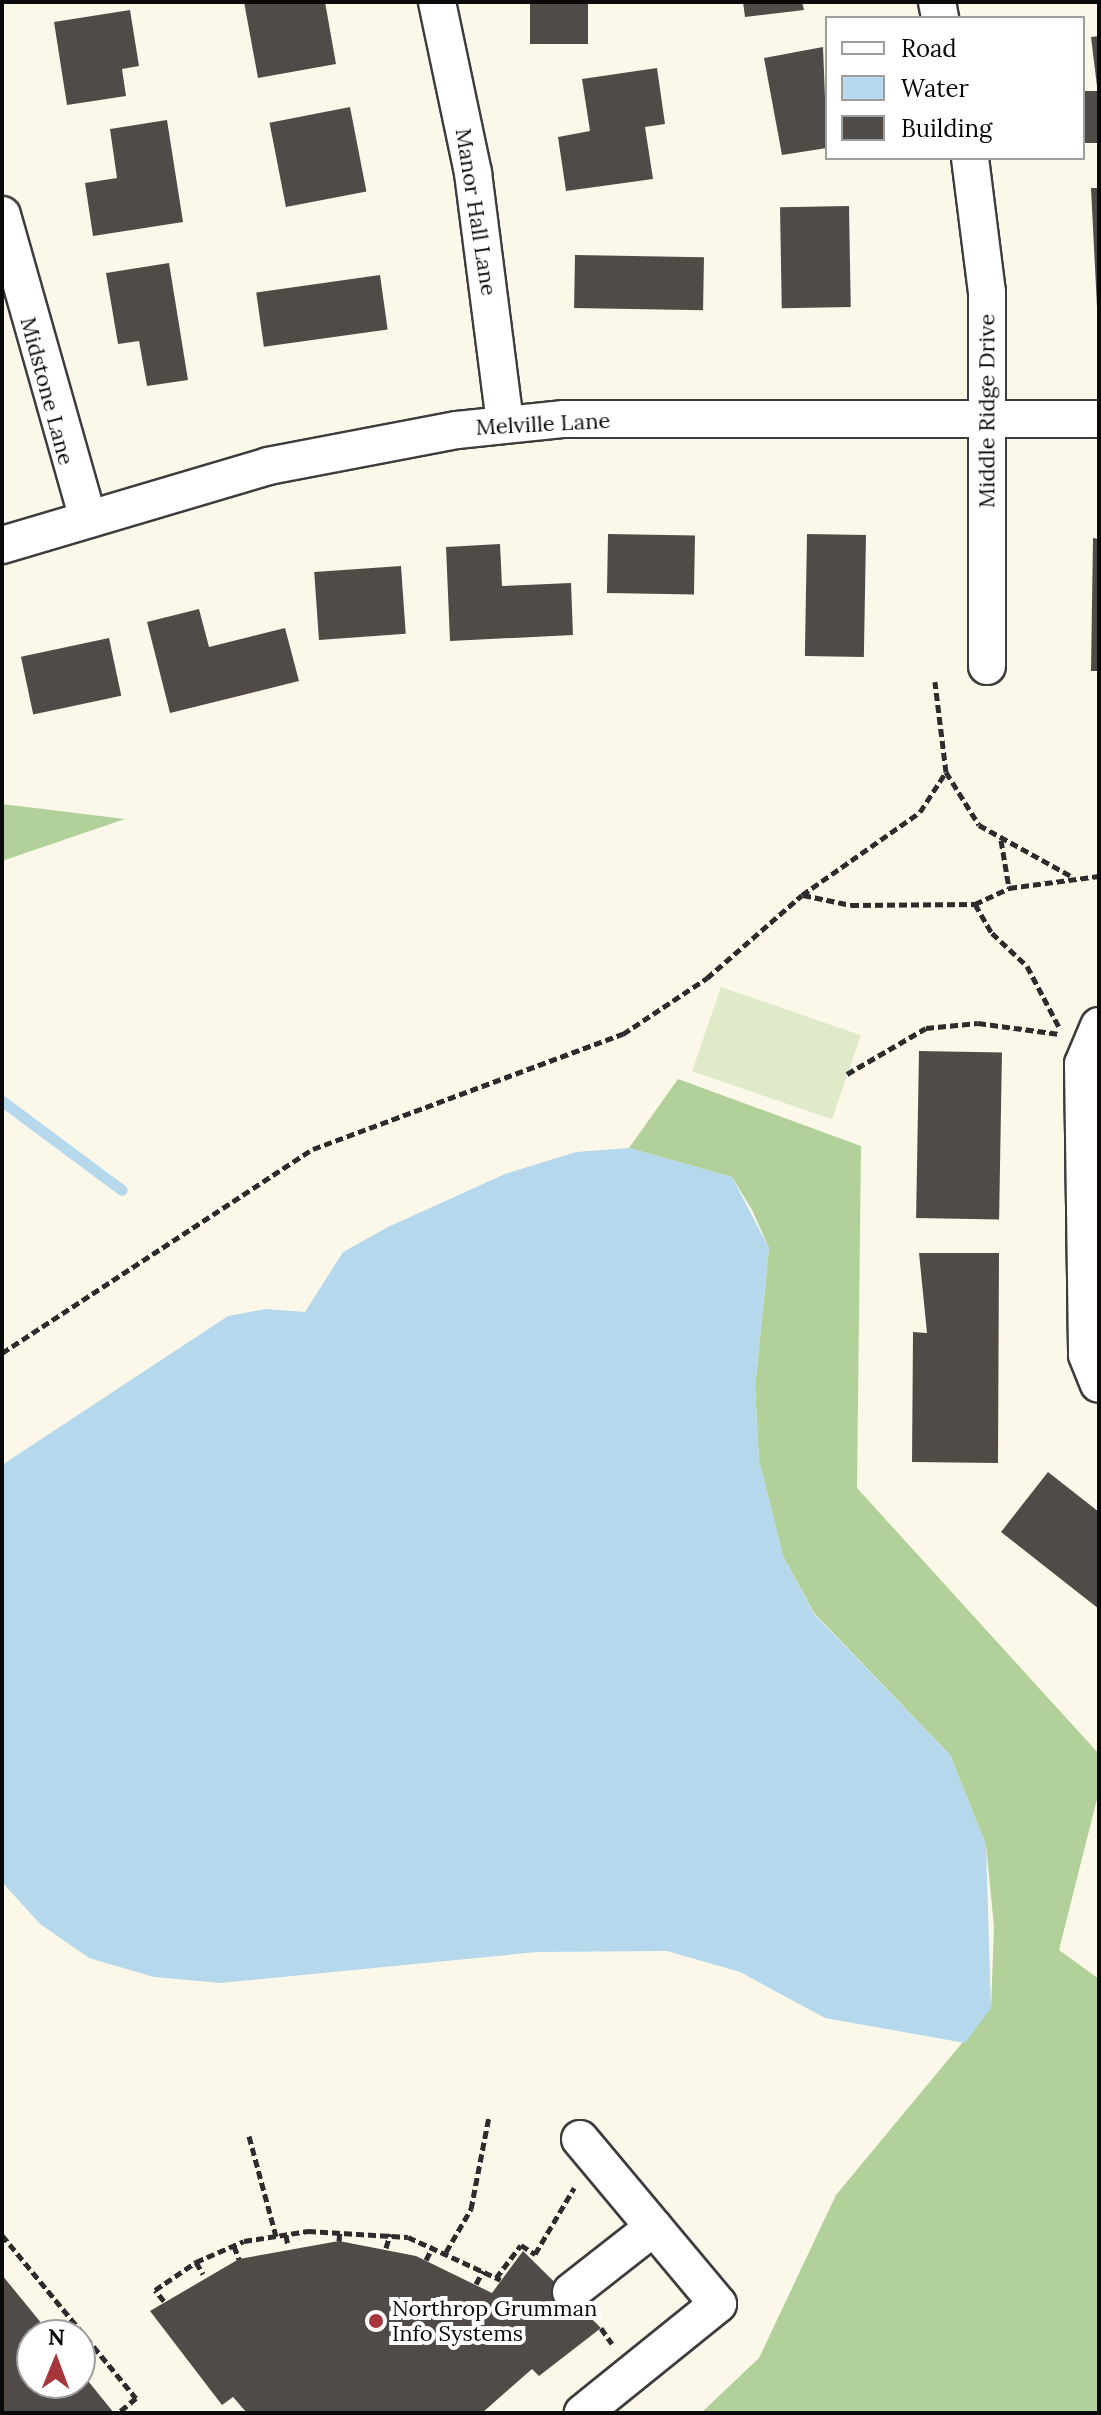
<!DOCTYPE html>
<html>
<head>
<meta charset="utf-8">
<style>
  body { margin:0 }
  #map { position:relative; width:1101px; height:2415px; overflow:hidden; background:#fcf8e9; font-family:Lora,serif }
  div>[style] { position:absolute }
  .forest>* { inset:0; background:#b2d09a }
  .pitch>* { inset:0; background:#dfeac9; transform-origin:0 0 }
  .water>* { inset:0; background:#b5d8ed }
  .stream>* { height:11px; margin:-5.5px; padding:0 5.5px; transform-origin:5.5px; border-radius:5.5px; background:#b5d8ed }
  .building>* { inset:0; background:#514b48; transform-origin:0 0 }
  .path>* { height:5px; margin-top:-2.5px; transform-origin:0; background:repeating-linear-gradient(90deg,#2c2c2c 0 8px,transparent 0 12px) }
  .roads { filter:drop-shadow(2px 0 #3d3d3d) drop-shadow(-2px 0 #3d3d3d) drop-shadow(0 2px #3d3d3d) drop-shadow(0 -2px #3d3d3d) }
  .minor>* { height:36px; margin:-18px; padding:0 18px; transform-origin:18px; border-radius:18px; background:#fff }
  .dots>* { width:22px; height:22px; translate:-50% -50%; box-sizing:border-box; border:4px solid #fff; border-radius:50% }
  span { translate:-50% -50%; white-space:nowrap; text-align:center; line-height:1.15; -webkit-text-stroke:8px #fff; paint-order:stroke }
  .street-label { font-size:22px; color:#0a0a0a }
  .poi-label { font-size:22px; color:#0a0a0a }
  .left { translate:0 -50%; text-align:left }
  .frame { position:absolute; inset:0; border:4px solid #0a0a0a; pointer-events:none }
  .legend { position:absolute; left:825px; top:16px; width:260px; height:144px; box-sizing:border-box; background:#fff; border:2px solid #9d9d9d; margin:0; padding:10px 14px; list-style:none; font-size:24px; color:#0a0a0a }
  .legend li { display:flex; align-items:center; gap:16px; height:40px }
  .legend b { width:40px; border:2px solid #9d9d9d }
  .north { position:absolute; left:16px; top:2319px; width:80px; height:80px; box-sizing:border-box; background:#fff; border:2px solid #9d9d9d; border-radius:50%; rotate:1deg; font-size:22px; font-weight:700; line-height:32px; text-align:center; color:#0a0a0a }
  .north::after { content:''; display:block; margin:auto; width:28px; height:36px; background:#a6353c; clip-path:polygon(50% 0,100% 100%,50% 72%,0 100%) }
</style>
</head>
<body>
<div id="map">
  <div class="forest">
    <i style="clip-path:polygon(2px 804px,125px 819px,2px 861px)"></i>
    <i style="clip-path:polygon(678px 1079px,861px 1146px,857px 1488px,1099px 1754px,1099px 1791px,1059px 1950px,1099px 1979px,1099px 2413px,701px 2413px,759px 2358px,836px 2195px,991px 2008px,994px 1927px,986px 1845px,950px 1755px,814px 1613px,783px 1556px,759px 1461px,755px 1387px,769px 1248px,752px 1210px,732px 1177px,629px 1148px)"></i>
  </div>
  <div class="pitch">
    <i style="left:721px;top:987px;width:148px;height:89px;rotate:19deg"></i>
  </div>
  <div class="water">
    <i style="clip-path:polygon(629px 1148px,732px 1177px,769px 1248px,755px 1387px,759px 1461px,783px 1556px,814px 1614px,950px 1755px,986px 1845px,991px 2008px,965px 2043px,825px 2018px,740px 1972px,667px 1951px,537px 1952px,221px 1983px,154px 1977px,89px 1958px,40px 1924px,2px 1882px,2px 1465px,228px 1316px,266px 1309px,305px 1312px,343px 1252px,388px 1227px,505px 1174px,576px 1152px)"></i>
  </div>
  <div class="stream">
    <i style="left:2px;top:1101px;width:149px;rotate:36.6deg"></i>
  </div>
  <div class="building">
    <i style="clip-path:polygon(244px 2px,325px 2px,336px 64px,258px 78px)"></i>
    <i style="left:530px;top:2px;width:58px;height:42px"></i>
    <i style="clip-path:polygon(743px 2px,802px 2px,804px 10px,745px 17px)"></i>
    <i style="clip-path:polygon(130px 10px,139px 66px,122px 69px,126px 96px,67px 105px,54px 22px)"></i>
    <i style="clip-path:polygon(1099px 36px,1099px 86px,1097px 86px,1091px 37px)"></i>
    <i style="clip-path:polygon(823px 47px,827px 148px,782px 155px,764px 58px)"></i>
    <i style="clip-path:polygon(657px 68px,665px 124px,645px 127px,653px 179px,566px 191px,558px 137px,590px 131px,582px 79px)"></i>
    <i style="left:1099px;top:91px;width:52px;height:16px;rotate:90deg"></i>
    <i style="left:350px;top:107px;width:86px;height:82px;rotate:79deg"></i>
    <i style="clip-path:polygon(167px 120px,183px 222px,93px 236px,85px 183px,117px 178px,110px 129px)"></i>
    <i style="clip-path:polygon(1091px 188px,1099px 188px,1099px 307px,1097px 307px)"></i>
    <i style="left:849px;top:206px;width:101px;height:69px;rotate:89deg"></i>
    <i style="left:575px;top:255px;width:129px;height:53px;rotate:1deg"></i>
    <i style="clip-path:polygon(169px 263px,188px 380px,147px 386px,139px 341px,118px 344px,106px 273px)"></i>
    <i style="left:380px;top:275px;width:55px;height:125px;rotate:82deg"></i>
    <i style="left:608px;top:534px;width:87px;height:59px;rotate:1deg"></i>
    <i style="left:807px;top:534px;width:59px;height:122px;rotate:1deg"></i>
    <i style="clip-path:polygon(1093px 538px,1099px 539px,1099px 671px,1091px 671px)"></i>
    <i style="clip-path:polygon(500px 544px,502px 586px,571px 583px,573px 635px,450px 641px,446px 547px)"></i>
    <i style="left:401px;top:566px;width:68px;height:87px;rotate:86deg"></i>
    <i style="clip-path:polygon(199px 609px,209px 647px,285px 628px,299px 681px,170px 713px,147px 622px)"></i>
    <i style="left:109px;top:638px;width:59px;height:90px;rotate:78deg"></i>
    <i style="left:919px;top:1051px;width:83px;height:167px;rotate:1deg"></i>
    <i style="clip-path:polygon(919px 1253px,999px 1253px,998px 1463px,912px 1462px,913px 1332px,927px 1333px)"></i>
    <i style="clip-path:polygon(1048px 1472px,1099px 1512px,1099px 1609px,1001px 1532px)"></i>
    <i style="clip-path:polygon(339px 2241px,416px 2256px,492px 2293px,523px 2251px,601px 2328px,539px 2376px,532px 2369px,482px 2413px,247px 2413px,233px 2397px,222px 2405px,150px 2311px,239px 2259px)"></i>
    <i style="clip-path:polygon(2px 2275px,51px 2335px,32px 2335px,32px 2383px,80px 2383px,80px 2371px,114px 2413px,2px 2413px)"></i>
  </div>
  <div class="path">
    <i style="left:946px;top:772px;width:62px;rotate:58.1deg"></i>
    <i style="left:979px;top:825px;width:107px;rotate:29deg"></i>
    <i style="left:1001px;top:840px;width:49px;rotate:80.5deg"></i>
    <i style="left:803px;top:895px;width:49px;rotate:11.8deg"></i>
    <i style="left:851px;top:905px;width:124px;rotate:-0.5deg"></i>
    <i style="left:975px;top:904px;width:38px;rotate:-25deg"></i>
    <i style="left:1009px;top:888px;width:91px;rotate:-7.6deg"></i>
    <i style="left:975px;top:904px;width:34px;rotate:60deg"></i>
    <i style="left:992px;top:933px;width:48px;rotate:43.3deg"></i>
    <i style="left:1027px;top:966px;width:69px;rotate:62.3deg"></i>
    <i style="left:847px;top:1074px;width:91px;rotate:-30.2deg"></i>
    <i style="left:926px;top:1028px;width:52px;rotate:-5.5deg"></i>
    <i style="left:978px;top:1023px;width:82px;rotate:7.7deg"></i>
    <i style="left:2px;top:1353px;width:372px;rotate:-33.3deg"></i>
    <i style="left:313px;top:1149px;width:331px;rotate:-20.4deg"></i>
    <i style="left:623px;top:1034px;width:101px;rotate:-33.7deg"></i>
    <i style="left:707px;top:978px;width:126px;rotate:-41.1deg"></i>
    <i style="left:802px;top:895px;width:144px;rotate:-35.1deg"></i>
    <i style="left:920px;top:812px;width:48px;rotate:-57deg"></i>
    <i style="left:946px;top:772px;width:91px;rotate:-97deg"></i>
    <i style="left:249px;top:2136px;width:104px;rotate:74.9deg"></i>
    <i style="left:2px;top:2235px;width:211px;rotate:50.6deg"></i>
    <i style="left:136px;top:2398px;width:23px;rotate:140deg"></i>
    <i style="left:286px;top:2235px;width:11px;rotate:80deg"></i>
    <i style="left:339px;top:2241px;width:11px;rotate:-85deg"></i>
    <i style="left:234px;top:2246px;width:14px;rotate:69deg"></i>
    <i style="left:386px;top:2248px;width:15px;rotate:-74deg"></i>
    <i style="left:446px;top:2252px;width:50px;rotate:-59.8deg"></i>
    <i style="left:471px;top:2209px;width:95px;rotate:-79deg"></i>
    <i style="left:426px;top:2260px;width:16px;rotate:-63deg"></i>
    <i style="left:196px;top:2262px;width:14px;rotate:60deg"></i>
    <i style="left:496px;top:2278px;width:41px;rotate:-52.9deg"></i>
    <i style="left:521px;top:2245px;width:17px;rotate:33deg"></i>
    <i style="left:535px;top:2254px;width:77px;rotate:-59.4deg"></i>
    <i style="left:476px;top:2284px;width:15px;rotate:-62deg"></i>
    <i style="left:164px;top:2301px;width:14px;rotate:-129deg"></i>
    <i style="left:155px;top:2290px;width:50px;rotate:-34.3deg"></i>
    <i style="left:196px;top:2262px;width:52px;rotate:-23.6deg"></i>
    <i style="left:244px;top:2241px;width:65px;rotate:-8.9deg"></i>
    <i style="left:308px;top:2231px;width:100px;rotate:3.4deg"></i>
    <i style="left:408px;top:2237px;width:102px;rotate:24.8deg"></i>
    <i style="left:601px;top:2328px;width:19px;rotate:55deg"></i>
  </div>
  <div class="roads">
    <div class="minor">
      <i style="left:437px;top:2px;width:175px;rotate:78.1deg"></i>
      <i style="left:473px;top:173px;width:253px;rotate:82.7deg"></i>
      <i style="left:937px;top:2px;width:16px;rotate:79deg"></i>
      <i style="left:970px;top:158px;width:135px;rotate:82.8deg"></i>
      <i style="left:987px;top:292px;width:374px;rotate:90deg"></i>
      <i style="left:2px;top:215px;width:316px;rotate:74.2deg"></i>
      <i style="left:2px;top:545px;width:277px;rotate:-16.5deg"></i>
      <i style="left:268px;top:466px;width:192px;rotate:-10.8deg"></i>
      <i style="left:457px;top:430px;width:108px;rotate:-5.9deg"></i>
      <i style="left:564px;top:419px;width:535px"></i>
      <i style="left:1099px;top:1026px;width:41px;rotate:112.8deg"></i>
      <i style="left:1083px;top:1064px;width:291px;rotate:89.2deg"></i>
      <i style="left:1087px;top:1355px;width:31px;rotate:68deg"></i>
      <i style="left:580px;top:2139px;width:215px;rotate:50.1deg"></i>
      <i style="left:718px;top:2304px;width:174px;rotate:141.1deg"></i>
      <i style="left:571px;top:2292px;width:105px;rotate:-38.1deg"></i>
    </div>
  </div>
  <div class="dots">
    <i style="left:376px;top:2321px;background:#a6353c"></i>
  </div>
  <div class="street-label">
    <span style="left:476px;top:212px;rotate:81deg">Manor Hall Lane</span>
    <span style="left:47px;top:391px;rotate:75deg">Midstone Lane</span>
    <span style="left:987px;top:411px;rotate:-90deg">Middle Ridge Drive</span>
    <span style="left:543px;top:424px;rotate:-3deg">Melville Lane</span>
  </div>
  <div class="poi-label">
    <span class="left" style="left:392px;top:2321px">Northrop Grumman<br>Info Systems</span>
  </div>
  <div class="frame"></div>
  <ul class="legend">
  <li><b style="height:10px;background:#fff"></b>Road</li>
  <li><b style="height:22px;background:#b5d8ed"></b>Water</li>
  <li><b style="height:22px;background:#514b48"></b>Building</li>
  </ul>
  <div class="north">N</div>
</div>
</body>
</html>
